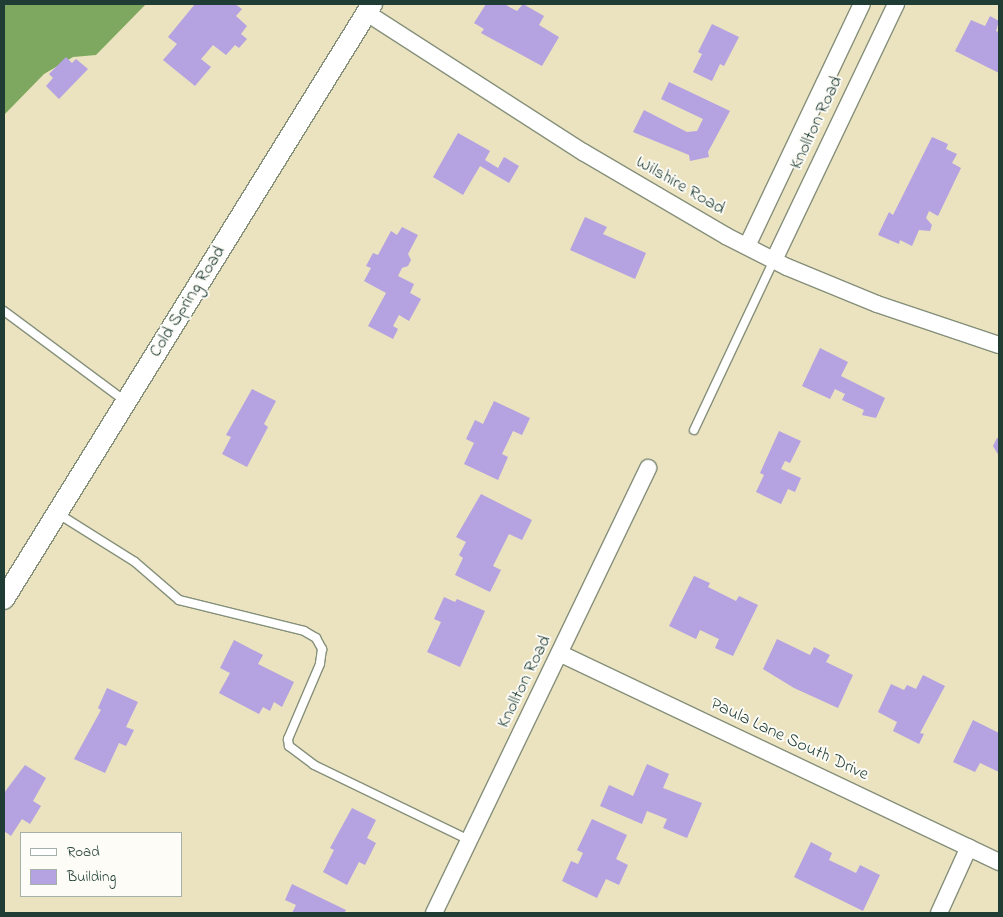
<!DOCTYPE html>
<html>
<head>
<meta charset="utf-8">
<style>
  body { margin:0 }
  #map { position:relative; width:1003px; height:917px; overflow:hidden; background:#ebe2c0; font-family:"Indie Flower",sans-serif }
  div>[style] { position:absolute }
  .forest>* { inset:0; background:#7ea860 }
  .building>* { inset:0; background:#b4a2e1 }
  .roads { filter:drop-shadow(1px 0 #85907a) drop-shadow(-1px 0 #85907a) drop-shadow(0 1px #85907a) drop-shadow(0 -1px #85907a) }
  .service>* { height:8px; margin:-4px; padding:0 4px; transform-origin:4px; border-radius:4px; background:#fff }
  .minor>* { height:16px; margin:-8px; padding:0 8px; transform-origin:8px; border-radius:8px; background:#fff }
  .tertiary>* { height:20px; margin:-10px; padding:0 10px; transform-origin:10px; border-radius:10px; background:#fff }
  span { translate:-50% -50%; white-space:nowrap; text-align:center; line-height:1.15; -webkit-text-stroke:4px #fdfcf7; paint-order:stroke }
  .street-label { font-size:18px; color:#1f3d34 }
  .frame { position:absolute; inset:0; border:5px solid #1f3d34; pointer-events:none }
  .legend { position:absolute; left:20px; top:832px; width:162px; height:65px; box-sizing:border-box; background:#fdfcf7; border:1px solid #a4b0a9; margin:0; padding:6px 9px; list-style:none; font-size:15px; color:#1f3d34 }
  .legend li { display:flex; align-items:center; gap:10px; height:25px }
  .legend b { width:25px; border:1px solid #a4b0a9 }
</style>
</head>
<body>
<div id="map">
  <div class="forest">
    <i style="clip-path:polygon(4px 4px,146px 4px,96px 55px,73px 57px,44px 74px,4px 115px)"></i>
  </div>
  <div class="building">
    <i style="clip-path:polygon(195px 4px,235px 4px,242px 9px,236px 16px,247px 26px,241px 34px,247px 39px,239px 48px,235px 45px,226px 55px,213px 45px,201px 59px,211px 67px,195px 86px,163px 60px,177px 44px,168px 37px)"></i>
    <i style="clip-path:polygon(486px 4px,504px 4px,517px 11px,523px 4px,544px 16px,539px 25px,559px 37px,542px 66px,481px 33px,484px 29px,474px 23px)"></i>
    <i style="clip-path:polygon(990px 16px,999px 21px,996px 31px,999px 32px,999px 73px,955px 51px,971px 20px,985px 26px)"></i>
    <i style="clip-path:polygon(712px 24px,739px 37px,724px 66px,720px 64px,712px 81px,693px 72px,702px 54px,698px 52px)"></i>
    <i style="clip-path:polygon(66px 57px,72px 63px,76px 59px,88px 69px,59px 99px,46px 86px,53px 78px,49px 74px)"></i>
    <i style="clip-path:polygon(669px 82px,730px 111px,708px 152px,709px 157px,690px 161px,689px 155px,633px 132px,644px 110px,687px 132px,697px 131px,703px 119px,661px 99px)"></i>
    <i style="clip-path:polygon(458px 133px,490px 151px,485px 160px,498px 168px,504px 157px,519px 166px,509px 183px,480px 166px,463px 195px,433px 177px)"></i>
    <i style="clip-path:polygon(932px 137px,948px 144px,946px 149px,957px 154px,952px 163px,961px 168px,938px 216px,929px 211px,926px 218px,932px 225px,930px 231px,919px 230px,912px 246px,900px 240px,899px 244px,878px 235px,889px 212px,893px 215px)"></i>
    <i style="clip-path:polygon(585px 217px,607px 227px,603px 234px,646px 253px,635px 279px,570px 250px)"></i>
    <i style="clip-path:polygon(402px 227px,418px 235px,408px 254px,411px 260px,408px 266px,402px 268px,398px 276px,414px 284px,410px 293px,421px 299px,409px 321px,399px 315px,393px 326px,398px 329px,393px 339px,368px 326px,386px 293px,364px 281px,371px 268px,366px 266px,373px 253px,378px 255px,391px 231px,397px 235px)"></i>
    <i style="clip-path:polygon(820px 348px,848px 362px,841px 376px,885px 398px,876px 418px,862px 415px,864px 410px,842px 400px,845px 394px,835px 389px,830px 399px,802px 386px)"></i>
    <i style="clip-path:polygon(252px 389px,276px 401px,264px 424px,268px 427px,247px 467px,222px 454px,231px 437px,226px 435px)"></i>
    <i style="clip-path:polygon(494px 401px,530px 418px,522px 435px,513px 431px,502px 454px,508px 457px,498px 480px,464px 464px,474px 443px,466px 439px,475px 420px,483px 424px)"></i>
    <i style="clip-path:polygon(779px 431px,801px 441px,790px 463px,785px 461px,781px 469px,801px 478px,795px 492px,788px 489px,781px 504px,756px 492px,764px 475px,760px 473px)"></i>
    <i style="clip-path:polygon(997px 438px,999px 438px,999px 456px,993px 446px)"></i>
    <i style="clip-path:polygon(481px 494px,532px 520px,522px 540px,509px 534px,493px 566px,501px 570px,490px 592px,455px 575px,463px 558px,459px 555px,466px 542px,456px 537px)"></i>
    <i style="clip-path:polygon(694px 576px,710px 583px,708px 587px,736px 601px,739px 596px,758px 605px,733px 656px,715px 648px,719px 639px,700px 630px,696px 639px,669px 626px)"></i>
    <i style="clip-path:polygon(444px 597px,455px 602px,457px 599px,485px 611px,460px 667px,427px 652px,441px 622px,434px 619px)"></i>
    <i style="clip-path:polygon(777px 639px,810px 655px,814px 647px,830px 655px,826px 662px,853px 675px,838px 708px,794px 688px,763px 669px)"></i>
    <i style="clip-path:polygon(234px 640px,263px 655px,258px 664px,294px 682px,282px 707px,274px 702px,270px 711px,263px 707px,259px 714px,219px 693px,230px 673px,220px 668px)"></i>
    <i style="clip-path:polygon(923px 675px,945px 686px,920px 733px,924px 734px,919px 744px,893px 731px,897px 722px,878px 712px,891px 684px,904px 690px,907px 685px,916px 689px)"></i>
    <i style="clip-path:polygon(107px 688px,138px 702px,126px 727px,134px 730px,126px 746px,119px 743px,105px 773px,74px 759px,101px 710px,98px 708px)"></i>
    <i style="clip-path:polygon(973px 720px,999px 733px,999px 772px,980px 763px,975px 772px,953px 762px)"></i>
    <i style="clip-path:polygon(647px 764px,669px 774px,663px 788px,702px 803px,687px 838px,663px 828px,667px 819px,647px 811px,642px 824px,600px 806px,609px 785px,633px 796px)"></i>
    <i style="clip-path:polygon(25px 765px,46px 778px,33px 801px,41px 806px,30px 824px,22px 819px,11px 836px,4px 831px,4px 793px)"></i>
    <i style="clip-path:polygon(352px 808px,376px 820px,367px 838px,376px 843px,365px 865px,359px 862px,347px 885px,323px 872px,334px 850px,330px 848px)"></i>
    <i style="clip-path:polygon(592px 819px,627px 835px,616px 859px,628px 865px,619px 885px,606px 879px,597px 898px,562px 881px,571px 861px,578px 864px,583px 853px,577px 850px)"></i>
    <i style="clip-path:polygon(811px 842px,832px 853px,829px 860px,856px 873px,860px 865px,880px 875px,863px 911px,794px 877px)"></i>
    <i style="clip-path:polygon(292px 884px,346px 910px,344px 913px,292px 913px,296px 905px,285px 900px)"></i>
  </div>
  <div class="roads">
    <div class="service">
      <i style="left:4px;top:311px;width:151px;rotate:36.6deg"></i>
      <i style="left:694px;top:430px;width:188px;rotate:-64.8deg"></i>
      <i style="left:57px;top:513px;width:92px;rotate:32.1deg"></i>
      <i style="left:135px;top:562px;width:58px;rotate:40.8deg"></i>
      <i style="left:179px;top:600px;width:129px;rotate:13.9deg"></i>
      <i style="left:304px;top:631px;width:14px;rotate:30deg"></i>
      <i style="left:316px;top:638px;width:13px;rotate:61deg"></i>
      <i style="left:322px;top:649px;width:15px;rotate:98deg"></i>
      <i style="left:320px;top:664px;width:82px;rotate:113.1deg"></i>
      <i style="left:288px;top:739px;width:7px;rotate:82deg"></i>
      <i style="left:289px;top:746px;width:31px;rotate:37deg"></i>
      <i style="left:314px;top:765px;width:172px;rotate:25.8deg"></i>
    </div>
    <div class="minor">
      <i style="left:367px;top:13px;width:257px;rotate:32.8deg"></i>
      <i style="left:583px;top:152px;width:166px;rotate:30.4deg"></i>
      <i style="left:726px;top:236px;width:68px;rotate:26.9deg"></i>
      <i style="left:787px;top:267px;width:97px;rotate:22.3deg"></i>
      <i style="left:877px;top:304px;width:129px;rotate:18.6deg"></i>
      <i style="left:747px;top:246px;width:268px;rotate:-64.6deg"></i>
      <i style="left:774px;top:260px;width:284px;rotate:-64.5deg"></i>
      <i style="left:561px;top:654px;width:485px;rotate:25.4deg"></i>
      <i style="left:434px;top:913px;width:494px;rotate:-64.3deg"></i>
      <i style="left:939px;top:913px;width:72px;rotate:-65.6deg"></i>
    </div>
    <div class="tertiary">
      <i style="left:4px;top:599px;width:700px;rotate:-58.26deg"></i>
    </div>
  </div>
  <div class="street-label">
    <span style="left:817px;top:123px;rotate:-65deg">Knollton Road</span>
    <span style="left:680px;top:186px;rotate:30deg">Wilshire Road</span>
    <span style="left:188px;top:302px;rotate:-58deg">Cold Spring Road</span>
    <span style="left:525px;top:682px;rotate:-64deg">Knollton Road</span>
    <span style="left:789px;top:740px;rotate:25deg">Paula Lane South Drive</span>
  </div>
  <div class="frame"></div>
  <ul class="legend">
  <li><b style="height:6px;background:#fff"></b>Road</li>
  <li><b style="height:14px;background:#b4a2e1"></b>Building</li>
  </ul>
</div>
</body>
</html>
